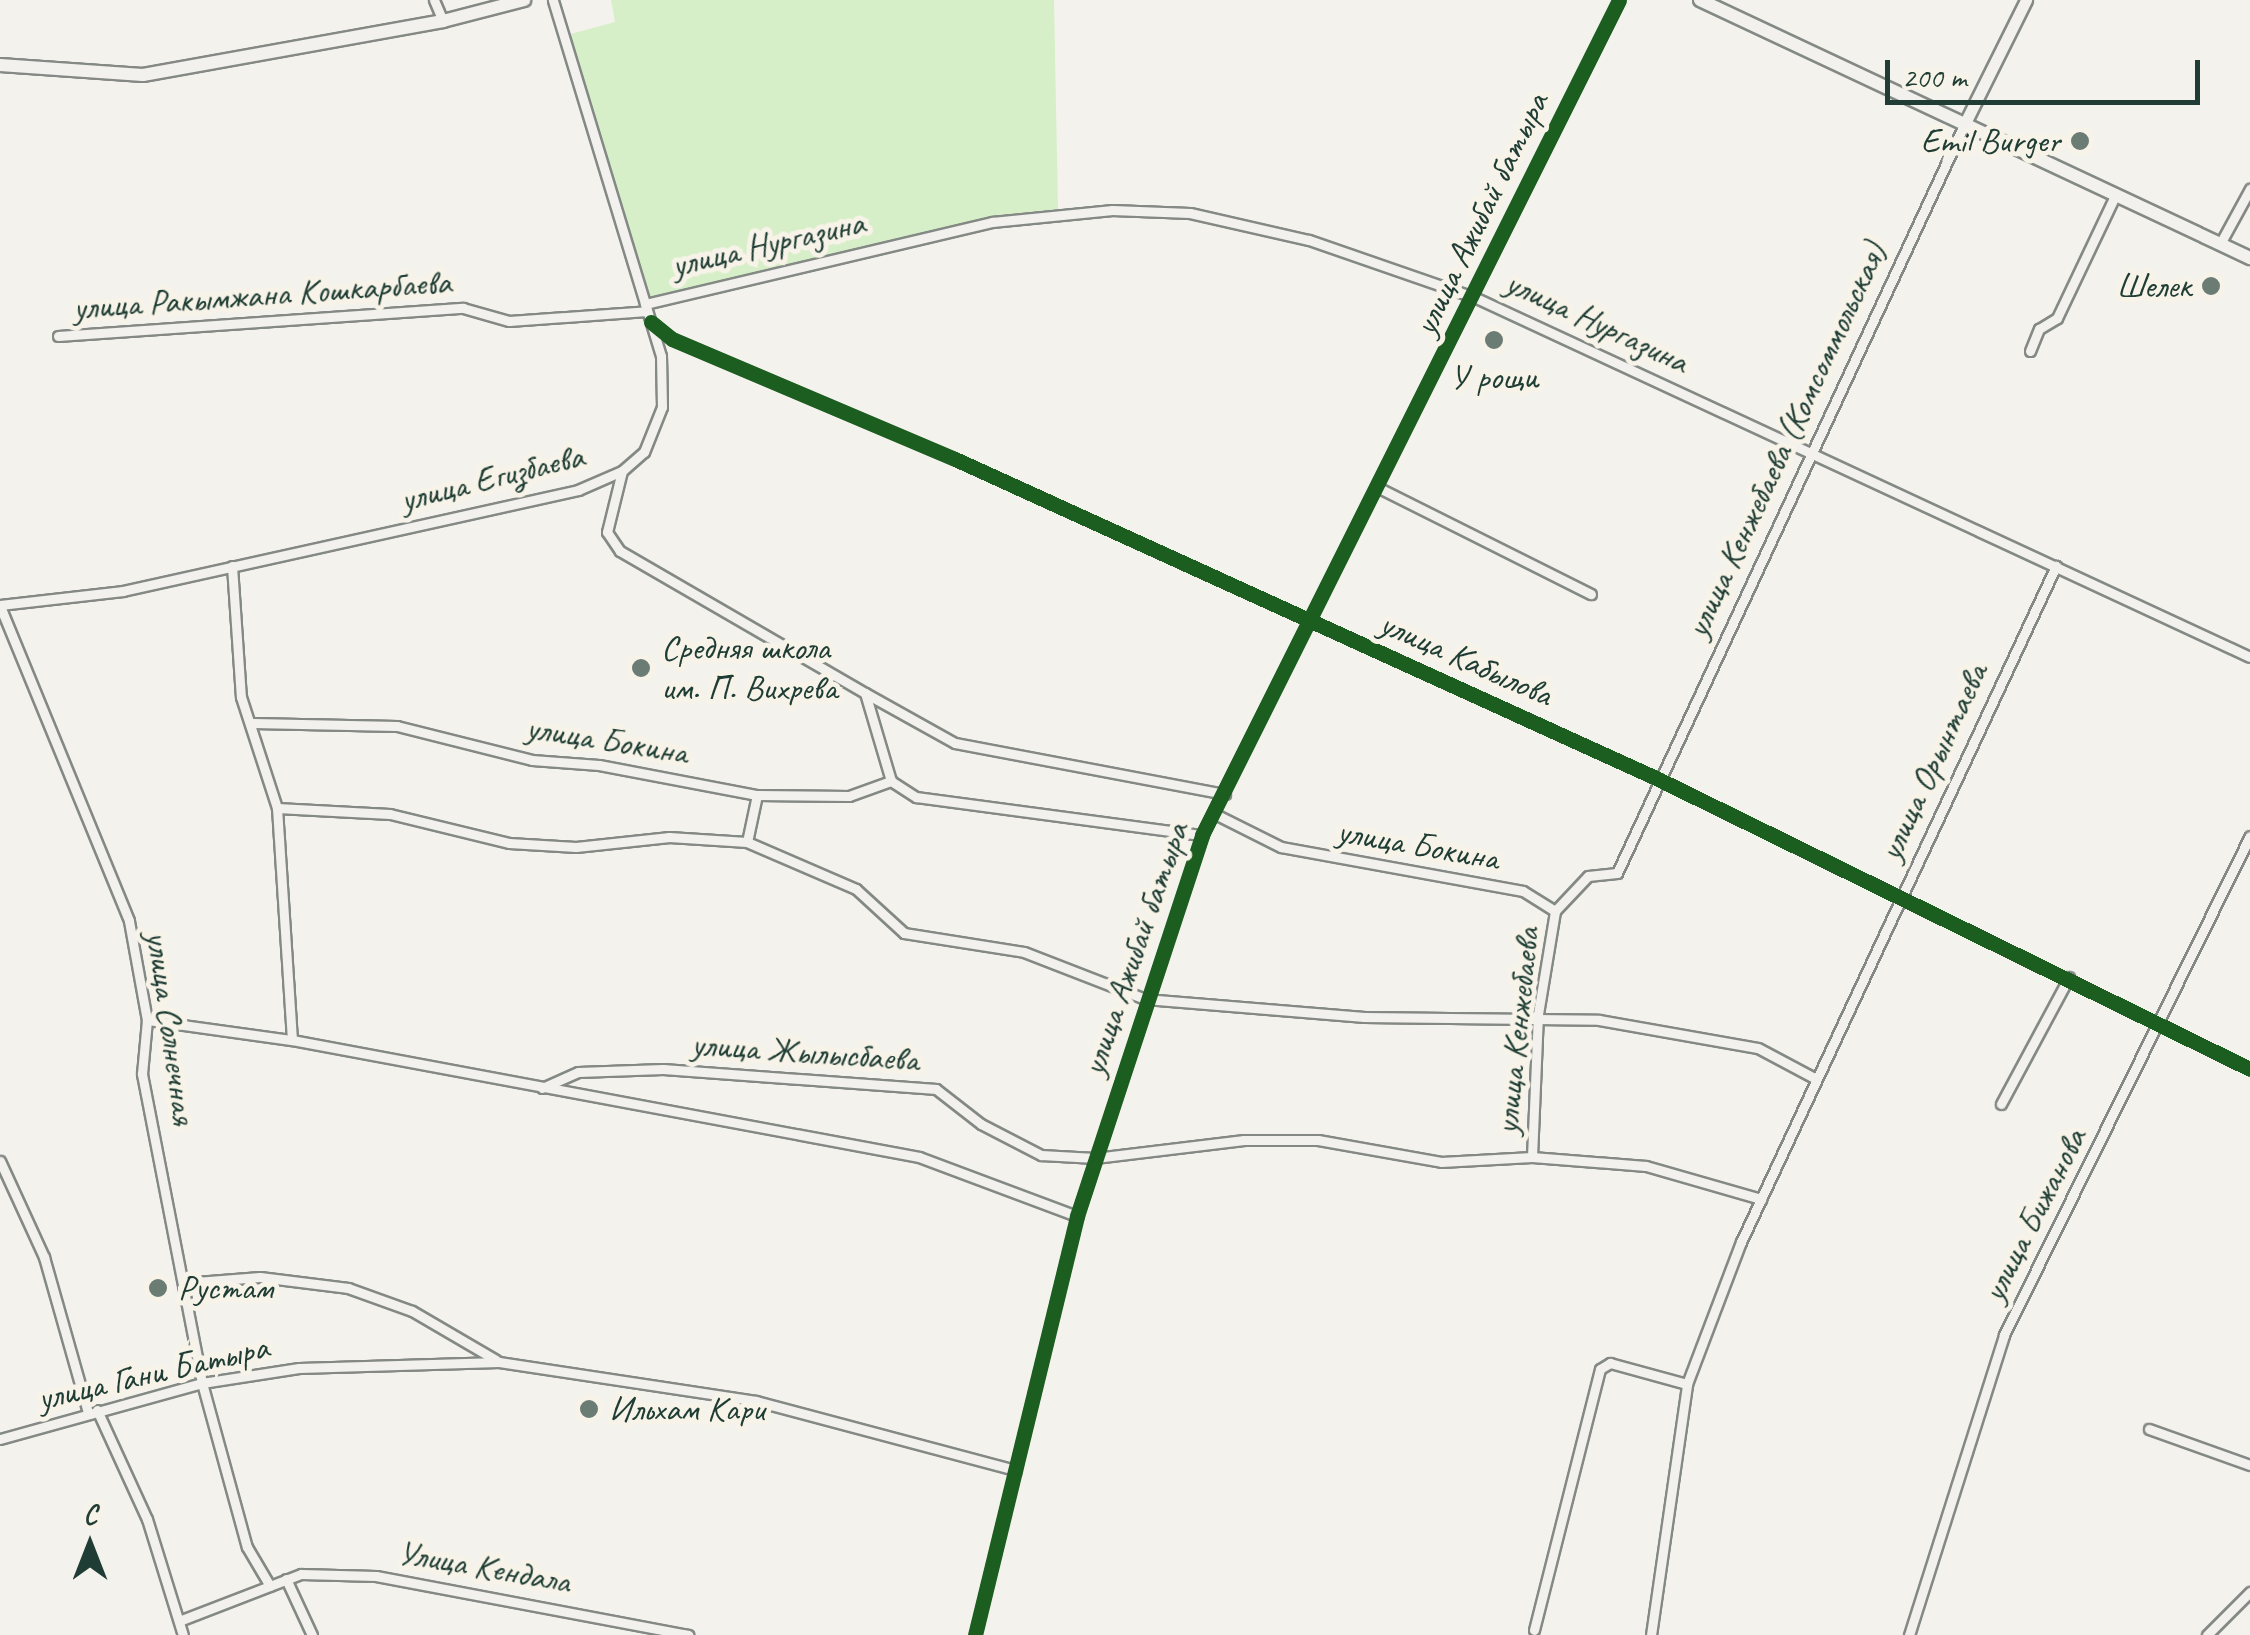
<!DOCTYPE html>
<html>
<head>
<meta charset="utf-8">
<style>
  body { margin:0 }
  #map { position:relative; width:2250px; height:1635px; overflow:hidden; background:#f4f2ec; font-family:Caveat,sans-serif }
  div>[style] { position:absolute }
  .green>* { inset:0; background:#d7efc8 }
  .roads { filter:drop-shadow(2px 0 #848985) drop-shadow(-2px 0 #848985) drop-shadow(0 2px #848985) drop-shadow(0 -2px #848985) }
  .minor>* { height:9px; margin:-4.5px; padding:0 4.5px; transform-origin:4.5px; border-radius:4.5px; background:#f2f1ed }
  .tertiary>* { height:11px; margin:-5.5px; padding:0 5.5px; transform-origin:5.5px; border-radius:5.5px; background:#f2f1ed }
  .secondary>* { height:12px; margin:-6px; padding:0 6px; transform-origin:6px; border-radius:6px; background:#f2f1ed }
  .cycleway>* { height:15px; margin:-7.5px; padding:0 7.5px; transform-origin:7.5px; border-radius:7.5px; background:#1b5e20 }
  .dots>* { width:28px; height:28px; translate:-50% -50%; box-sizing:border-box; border:5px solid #f7f3e8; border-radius:50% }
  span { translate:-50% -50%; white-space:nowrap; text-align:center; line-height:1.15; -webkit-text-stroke:10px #f7f3e8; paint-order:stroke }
  .poi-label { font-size:35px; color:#1f3d34 }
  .right { translate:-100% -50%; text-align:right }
  .left { translate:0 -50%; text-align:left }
  .street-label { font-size:35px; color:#1f3d34 }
  .north { position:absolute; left:40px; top:1495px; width:100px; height:100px; -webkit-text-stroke:8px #f7f3e8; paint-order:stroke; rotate:0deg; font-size:28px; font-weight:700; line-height:40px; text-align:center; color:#1f3d34 }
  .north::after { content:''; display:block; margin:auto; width:35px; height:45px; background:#1f3d34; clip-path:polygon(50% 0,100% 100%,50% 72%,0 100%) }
  .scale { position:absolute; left:1885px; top:60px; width:315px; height:45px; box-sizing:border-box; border:5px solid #1f3d34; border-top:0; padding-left:12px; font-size:30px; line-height:35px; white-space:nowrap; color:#1f3d34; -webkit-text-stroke:8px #f7f3e8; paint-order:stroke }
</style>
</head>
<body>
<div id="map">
  <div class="green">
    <i style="clip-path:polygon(611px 0,1054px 0,1058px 209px,992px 217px,645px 301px,567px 35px,615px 22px)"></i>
  </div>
  <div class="roads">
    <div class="minor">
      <i style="left:434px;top:0;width:23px;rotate:67deg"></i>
      <i style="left:2220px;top:244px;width:63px;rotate:-61.4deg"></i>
      <i style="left:645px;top:304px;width:357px;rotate:-13.3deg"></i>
      <i style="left:992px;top:222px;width:121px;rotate:-5.7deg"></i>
      <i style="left:1112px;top:210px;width:78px;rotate:2.2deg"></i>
      <i style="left:1190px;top:213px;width:122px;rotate:12.8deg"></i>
      <i style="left:1309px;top:240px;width:175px;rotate:19.1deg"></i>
      <i style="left:1474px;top:297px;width:855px;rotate:24.89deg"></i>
      <i style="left:651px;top:322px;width:27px;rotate:39deg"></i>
      <i style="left:672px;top:339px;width:307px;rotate:23deg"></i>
      <i style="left:955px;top:459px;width:772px;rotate:24.47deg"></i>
      <i style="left:1658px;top:779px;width:659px;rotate:26.1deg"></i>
      <i style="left:58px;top:336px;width:406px;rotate:-4deg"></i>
      <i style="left:463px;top:308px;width:48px;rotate:15.8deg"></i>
      <i style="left:509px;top:321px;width:138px;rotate:-4.1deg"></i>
      <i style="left:2030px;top:351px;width:24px;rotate:-68deg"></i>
      <i style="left:2039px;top:329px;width:21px;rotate:-31deg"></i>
      <i style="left:2057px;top:318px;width:135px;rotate:-64.6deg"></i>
      <i style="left:622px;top:471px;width:63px;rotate:103.8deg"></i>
      <i style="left:607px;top:532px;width:23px;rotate:56deg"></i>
      <i style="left:620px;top:551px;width:283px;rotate:30.1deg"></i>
      <i style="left:865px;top:693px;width:92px;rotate:73.5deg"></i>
      <i style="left:891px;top:781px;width:30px;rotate:33deg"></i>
      <i style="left:916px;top:797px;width:289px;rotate:7.6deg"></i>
      <i style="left:1379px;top:488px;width:237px;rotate:26.6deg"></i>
      <i style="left:232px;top:566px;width:131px;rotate:86.1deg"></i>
      <i style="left:241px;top:697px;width:117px;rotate:72deg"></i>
      <i style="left:277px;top:808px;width:232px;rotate:86.3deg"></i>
      <i style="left:0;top:605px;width:124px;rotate:-6.5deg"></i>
      <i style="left:123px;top:591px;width:466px;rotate:-12.5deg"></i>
      <i style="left:578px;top:490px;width:48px;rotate:-23.4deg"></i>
      <i style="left:622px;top:471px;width:29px;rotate:-41deg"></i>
      <i style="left:644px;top:452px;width:48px;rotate:-68.2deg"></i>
      <i style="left:662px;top:407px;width:51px;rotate:-91.1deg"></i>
      <i style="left:661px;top:356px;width:372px;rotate:-106.9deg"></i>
      <i style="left:0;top:606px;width:340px;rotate:67.7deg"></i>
      <i style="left:129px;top:921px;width:101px;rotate:79.7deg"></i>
      <i style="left:147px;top:1020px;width:54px;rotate:95.3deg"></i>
      <i style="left:142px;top:1074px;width:315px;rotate:79deg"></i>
      <i style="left:202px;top:1383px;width:170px;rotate:74.7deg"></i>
      <i style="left:247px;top:1547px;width:45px;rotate:59.5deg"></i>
      <i style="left:865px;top:693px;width:103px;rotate:29.1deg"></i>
      <i style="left:955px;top:743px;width:275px;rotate:10.7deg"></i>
      <i style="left:253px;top:723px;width:144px;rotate:1.2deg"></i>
      <i style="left:397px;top:726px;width:139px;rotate:14.1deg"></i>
      <i style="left:532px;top:760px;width:67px;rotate:4.3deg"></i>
      <i style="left:599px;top:765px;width:161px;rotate:10.8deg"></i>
      <i style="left:757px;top:795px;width:92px;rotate:0.6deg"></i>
      <i style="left:849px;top:796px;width:45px;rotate:-19.7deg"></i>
      <i style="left:277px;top:808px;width:113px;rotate:3deg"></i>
      <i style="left:390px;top:814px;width:122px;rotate:13.7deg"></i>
      <i style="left:509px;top:843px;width:67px;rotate:3.4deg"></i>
      <i style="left:576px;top:847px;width:94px;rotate:-6.1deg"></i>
      <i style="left:669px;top:837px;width:78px;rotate:3.7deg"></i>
      <i style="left:747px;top:842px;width:119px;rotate:23.3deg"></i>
      <i style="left:856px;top:889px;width:65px;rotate:42.5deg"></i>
      <i style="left:904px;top:933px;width:121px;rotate:9deg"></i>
      <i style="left:1024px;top:952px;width:130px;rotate:21.2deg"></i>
      <i style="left:1145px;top:999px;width:220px;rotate:4.7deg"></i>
      <i style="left:1364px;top:1017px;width:235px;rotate:0.7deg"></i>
      <i style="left:1599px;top:1020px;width:161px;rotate:10deg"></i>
      <i style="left:1758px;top:1048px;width:66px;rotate:28.1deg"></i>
      <i style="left:1215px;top:814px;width:74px;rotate:26.6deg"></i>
      <i style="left:1281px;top:847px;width:246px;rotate:10.3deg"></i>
      <i style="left:1523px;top:891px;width:38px;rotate:32deg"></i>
      <i style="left:747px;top:842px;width:48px;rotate:-78deg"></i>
      <i style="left:147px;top:1020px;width:146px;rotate:7.9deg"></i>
      <i style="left:292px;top:1040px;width:638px;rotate:10.57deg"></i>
      <i style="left:919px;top:1157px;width:169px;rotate:20.5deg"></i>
      <i style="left:542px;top:1088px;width:39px;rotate:-24deg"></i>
      <i style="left:578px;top:1072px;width:85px;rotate:-2deg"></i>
      <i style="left:663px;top:1069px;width:274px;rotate:4.2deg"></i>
      <i style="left:936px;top:1089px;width:57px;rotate:37.9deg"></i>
      <i style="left:981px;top:1124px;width:68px;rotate:27.3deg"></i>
      <i style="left:1041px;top:1155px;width:54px;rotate:3.2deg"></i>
      <i style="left:1095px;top:1158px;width:150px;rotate:-6.9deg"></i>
      <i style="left:1244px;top:1140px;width:74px"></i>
      <i style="left:1318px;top:1140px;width:125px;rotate:10.1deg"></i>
      <i style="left:1441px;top:1162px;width:91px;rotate:-3.1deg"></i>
      <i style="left:1532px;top:1157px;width:114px;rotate:4.5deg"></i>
      <i style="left:1646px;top:1166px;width:120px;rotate:16deg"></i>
      <i style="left:2001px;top:1104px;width:144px;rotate:-61.8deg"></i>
      <i style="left:1532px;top:1157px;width:143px;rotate:-87.6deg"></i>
      <i style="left:1538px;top:1014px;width:104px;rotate:-80.6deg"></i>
      <i style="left:1555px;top:911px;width:48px;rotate:-46.7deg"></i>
      <i style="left:1588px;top:876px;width:29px;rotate:-6deg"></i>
      <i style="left:1617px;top:873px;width:825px;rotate:-65.11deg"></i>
      <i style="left:0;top:1161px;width:106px;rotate:65.4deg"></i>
      <i style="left:44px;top:1257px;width:161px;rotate:74.2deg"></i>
      <i style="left:183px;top:1283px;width:77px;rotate:-4.5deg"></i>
      <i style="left:260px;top:1277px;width:89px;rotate:7.1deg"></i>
      <i style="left:348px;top:1288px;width:68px;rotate:19.8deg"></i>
      <i style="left:412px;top:1311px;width:97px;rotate:30.3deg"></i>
      <i style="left:97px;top:1410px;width:120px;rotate:65.4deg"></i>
      <i style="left:147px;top:1519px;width:121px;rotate:72.8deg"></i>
      <i style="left:2149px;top:1429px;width:107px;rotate:19.6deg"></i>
      <i style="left:0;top:1439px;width:210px;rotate:-15.5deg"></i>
      <i style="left:202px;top:1383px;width:98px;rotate:-8.8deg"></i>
      <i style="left:299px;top:1368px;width:200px;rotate:-1.7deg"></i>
      <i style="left:499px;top:1362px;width:260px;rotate:8.6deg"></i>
      <i style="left:756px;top:1401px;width:269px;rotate:14.9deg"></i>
      <i style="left:286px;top:1579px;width:62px;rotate:65.1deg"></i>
      <i style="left:179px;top:1621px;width:131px;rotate:-21.1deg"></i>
      <i style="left:301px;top:1574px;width:75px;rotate:1.5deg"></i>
      <i style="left:376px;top:1576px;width:318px;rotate:10.7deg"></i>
      <i style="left:1534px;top:1630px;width:269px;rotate:-75.8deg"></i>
      <i style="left:1600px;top:1369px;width:12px;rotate:-31deg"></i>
      <i style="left:1610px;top:1363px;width:80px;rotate:15.3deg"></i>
      <i style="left:975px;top:1635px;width:431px;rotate:-76.3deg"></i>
      <i style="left:1077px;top:1216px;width:401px;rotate:-71.8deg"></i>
      <i style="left:1202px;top:835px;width:933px;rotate:-63.46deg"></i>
      <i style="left:1651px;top:1635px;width:254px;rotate:-81.8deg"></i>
      <i style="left:1687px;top:1384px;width:152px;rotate:-69.2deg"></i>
      <i style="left:1741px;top:1242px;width:746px;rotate:-65.02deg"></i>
      <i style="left:1909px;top:1635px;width:315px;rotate:-72.4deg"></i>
      <i style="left:2004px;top:1335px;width:556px;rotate:-63.76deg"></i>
      <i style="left:2207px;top:1635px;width:61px;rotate:-45deg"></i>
    </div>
    <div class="tertiary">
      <i style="left:1964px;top:125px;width:140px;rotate:-63.6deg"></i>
    </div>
    <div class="secondary">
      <i style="left:1700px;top:0;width:608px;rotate:25.13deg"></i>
      <i style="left:0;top:65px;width:143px;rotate:4deg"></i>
      <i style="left:143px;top:75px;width:305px;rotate:-10.2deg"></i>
      <i style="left:443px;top:21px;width:84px;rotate:-14.5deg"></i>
    </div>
  </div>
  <div class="cycleway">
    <i style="left:651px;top:322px;width:27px;rotate:39deg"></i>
    <i style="left:672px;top:339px;width:307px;rotate:23deg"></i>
    <i style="left:955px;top:459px;width:772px;rotate:24.47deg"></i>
    <i style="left:1658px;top:779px;width:659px;rotate:26.1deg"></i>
    <i style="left:975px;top:1635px;width:431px;rotate:-76.3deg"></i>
    <i style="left:1077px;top:1216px;width:401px;rotate:-71.8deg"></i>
    <i style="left:1202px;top:835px;width:933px;rotate:-63.46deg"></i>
  </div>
  <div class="dots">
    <i style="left:2080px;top:141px;background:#6a7c74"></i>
    <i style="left:2211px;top:286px;background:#6a7c74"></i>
    <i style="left:1494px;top:340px;background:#6a7c74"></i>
    <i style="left:641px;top:668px;background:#6a7c74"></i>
    <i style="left:158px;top:1288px;background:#6a7c74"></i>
    <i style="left:589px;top:1409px;background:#6a7c74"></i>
  </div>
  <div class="poi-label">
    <span class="right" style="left:2060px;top:141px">Emil Burger</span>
    <span class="right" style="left:2191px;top:286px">Шелек</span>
    <span style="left:1494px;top:377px">У рощи</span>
    <span class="left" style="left:661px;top:668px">Средняя школа<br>им. П. Вихрева</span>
    <span class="left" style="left:178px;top:1288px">Рустам</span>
    <span class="left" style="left:609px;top:1409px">Ильхам Кари</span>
  </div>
  <div class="street-label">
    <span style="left:1481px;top:214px;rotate:-64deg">улица Ажибай батыра</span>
    <span style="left:768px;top:244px;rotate:-13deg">улица Нургазина</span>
    <span style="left:262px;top:295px;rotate:-4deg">улица Ракымжана Кошкарбаева</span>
    <span style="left:1597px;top:322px;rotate:25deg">улица Нургазина</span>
    <span style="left:1786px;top:440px;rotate:-65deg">улица Кенжебаева (Комсоммольская)</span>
    <span style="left:492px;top:478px;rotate:-14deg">улица Егизбаева</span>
    <span style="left:1466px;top:659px;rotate:24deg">улица Кабылова</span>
    <span style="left:607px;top:740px;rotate:9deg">улица Бокина</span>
    <span style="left:1933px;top:762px;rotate:-65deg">улица Орынтаева</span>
    <span style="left:1418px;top:845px;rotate:10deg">улица Бокина</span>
    <span style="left:1135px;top:949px;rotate:-71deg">улица Ажибай батыра</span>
    <span style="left:171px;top:1028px;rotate:82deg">улица Солнечная</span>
    <span style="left:1517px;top:1031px;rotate:-84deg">улица Кенжебаева</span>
    <span style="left:805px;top:1052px;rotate:4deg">улица Жылысбаева</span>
    <span style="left:2034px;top:1215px;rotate:-63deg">улица Бижанова</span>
    <span style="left:153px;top:1373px;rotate:-13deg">улица Гани Батыра</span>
    <span style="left:484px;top:1567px;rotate:10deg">Улица Кендала</span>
  </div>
  <div class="north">С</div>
  <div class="scale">200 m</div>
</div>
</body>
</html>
